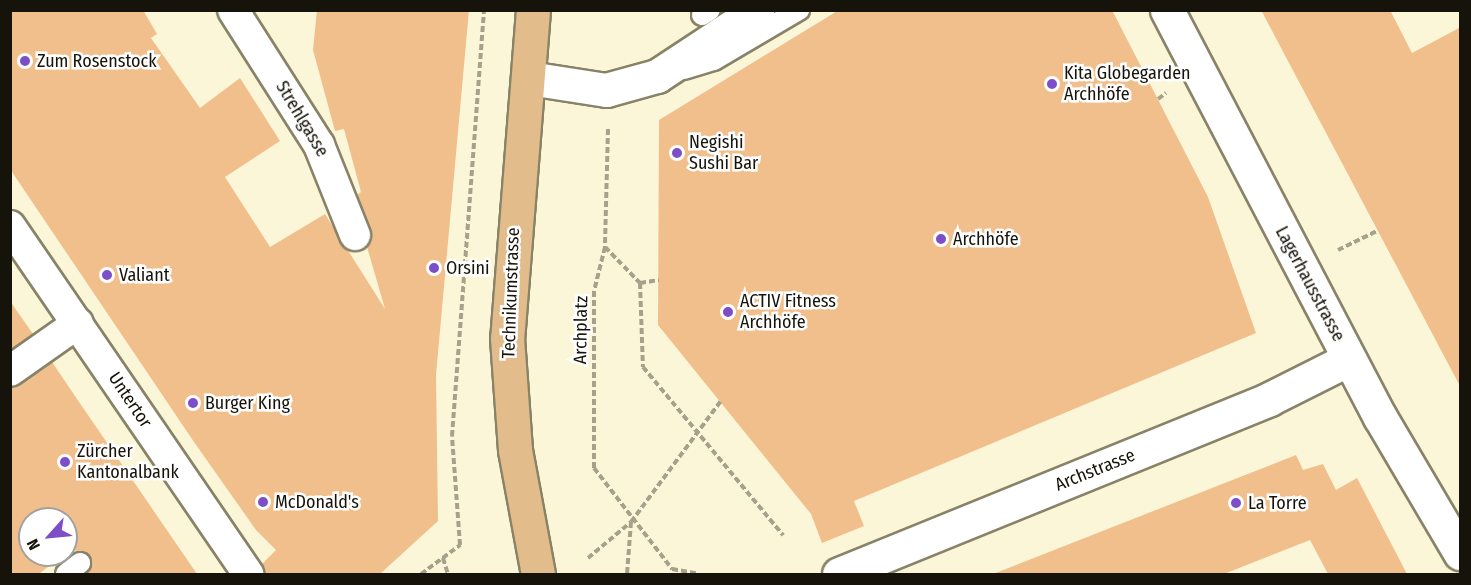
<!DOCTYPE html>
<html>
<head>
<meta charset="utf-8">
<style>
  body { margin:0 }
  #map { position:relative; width:1471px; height:585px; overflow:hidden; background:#fcf6d8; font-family:"Fira Sans Condensed",sans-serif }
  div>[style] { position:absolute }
  .building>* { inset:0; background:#f0bf8c }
  .path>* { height:4px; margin-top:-2px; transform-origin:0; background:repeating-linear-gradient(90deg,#a6a18b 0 6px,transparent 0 9px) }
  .roads { filter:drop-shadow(2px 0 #888368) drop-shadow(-2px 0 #888368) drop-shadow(0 2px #888368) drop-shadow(0 -2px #888368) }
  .service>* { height:20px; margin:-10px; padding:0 10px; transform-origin:10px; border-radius:10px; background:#fff }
  .pedestrian>* { height:30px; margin:-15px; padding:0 15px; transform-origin:15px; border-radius:15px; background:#fff }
  .minor>* { height:33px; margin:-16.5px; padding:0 16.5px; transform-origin:16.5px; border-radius:16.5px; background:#fff }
  .primary>* { height:33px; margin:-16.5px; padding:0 16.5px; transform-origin:16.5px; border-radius:16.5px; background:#e2bc8b }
  .dots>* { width:16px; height:16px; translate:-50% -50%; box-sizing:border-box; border:3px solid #fff; border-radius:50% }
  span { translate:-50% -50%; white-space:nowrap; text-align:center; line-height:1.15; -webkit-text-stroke:5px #fff; paint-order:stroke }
  .poi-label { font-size:18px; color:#16140a }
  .left { translate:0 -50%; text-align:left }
  .street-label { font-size:18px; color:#16140a }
  .frame { position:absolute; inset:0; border:12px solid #16140a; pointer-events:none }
  .north { position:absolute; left:18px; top:507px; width:60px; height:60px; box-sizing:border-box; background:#fff; border:2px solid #a2a19d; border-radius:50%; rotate:243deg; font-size:16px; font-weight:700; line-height:24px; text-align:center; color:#16140a }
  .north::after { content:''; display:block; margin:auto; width:21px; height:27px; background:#7c4ec7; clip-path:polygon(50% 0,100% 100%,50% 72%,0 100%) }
</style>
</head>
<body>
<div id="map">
  <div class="building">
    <i style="clip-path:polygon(10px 10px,143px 10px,157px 34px,151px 38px,200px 108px,240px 78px,280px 141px,225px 177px,270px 247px,325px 214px,385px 309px,367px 247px,371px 229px,357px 195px,361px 192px,344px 129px,335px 131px,313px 50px,317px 10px,469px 10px,436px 375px,438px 521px,380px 574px,265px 574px,262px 564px,276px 550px,256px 530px,194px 442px,10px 169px)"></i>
    <i style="clip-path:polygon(839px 10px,1112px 10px,1208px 197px,1256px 333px,854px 501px,864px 526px,822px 543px,811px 514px,658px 325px,659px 120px)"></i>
    <i style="clip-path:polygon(1261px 10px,1390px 10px,1412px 53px,1461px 27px,1461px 388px)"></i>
    <i style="clip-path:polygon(10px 301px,33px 334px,10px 350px)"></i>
    <i style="clip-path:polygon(52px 362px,77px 399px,197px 574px,88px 574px,89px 555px,71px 549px,66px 553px,66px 519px,30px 519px,30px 555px,63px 555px,39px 574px,10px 574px,10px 388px)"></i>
    <i style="clip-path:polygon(1296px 455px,1303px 470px,1323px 464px,1336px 490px,1357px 478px,1407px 574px,1328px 574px,1310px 540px,1224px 574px,993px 574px)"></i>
  </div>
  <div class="path">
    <i style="left:1158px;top:99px;width:10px;rotate:-37deg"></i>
    <i style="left:608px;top:129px;width:118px;rotate:91.5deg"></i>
    <i style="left:605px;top:247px;width:45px;rotate:104deg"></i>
    <i style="left:594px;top:291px;width:177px;rotate:90deg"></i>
    <i style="left:594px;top:468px;width:128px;rotate:52.3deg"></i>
    <i style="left:672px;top:569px;width:27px;rotate:10deg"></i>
    <i style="left:605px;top:247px;width:50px;rotate:45.8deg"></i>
    <i style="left:640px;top:283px;width:84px;rotate:88deg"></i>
    <i style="left:643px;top:367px;width:219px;rotate:50.2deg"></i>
    <i style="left:1338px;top:250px;width:43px;rotate:-26deg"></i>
    <i style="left:640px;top:283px;width:19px;rotate:-9deg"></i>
    <i style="left:631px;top:522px;width:151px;rotate:-53.4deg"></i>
    <i style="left:443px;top:558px;width:17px;rotate:73deg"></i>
    <i style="left:588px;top:558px;width:56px;rotate:-39.9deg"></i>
    <i style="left:631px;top:522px;width:52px;rotate:94.4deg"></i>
    <i style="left:421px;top:574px;width:49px;rotate:-36.6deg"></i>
    <i style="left:460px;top:545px;width:109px;rotate:-94.2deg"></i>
    <i style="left:452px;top:436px;width:427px;rotate:-85.7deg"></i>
  </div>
  <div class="roads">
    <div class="service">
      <i style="left:702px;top:15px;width:9px;rotate:-32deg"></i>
      <i style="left:684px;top:69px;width:31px;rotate:-17deg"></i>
      <i style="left:714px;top:60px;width:99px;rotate:-30.5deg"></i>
      <i style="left:66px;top:574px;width:18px;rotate:-38deg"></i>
    </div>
    <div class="pedestrian">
      <i style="left:233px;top:10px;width:160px;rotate:57.5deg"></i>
      <i style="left:319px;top:145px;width:97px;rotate:68.2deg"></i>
      <i style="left:10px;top:226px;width:422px;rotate:55.6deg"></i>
      <i style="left:10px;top:371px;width:83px;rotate:-35.2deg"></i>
    </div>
    <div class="minor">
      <i style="left:1167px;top:10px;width:459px;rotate:62.4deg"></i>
      <i style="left:1380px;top:417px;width:158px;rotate:59.5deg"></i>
      <i style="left:529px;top:78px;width:78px;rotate:8.9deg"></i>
      <i style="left:606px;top:90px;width:53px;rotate:-15.4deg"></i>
      <i style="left:657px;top:76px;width:120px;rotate:-33.4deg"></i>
      <i style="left:839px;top:574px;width:464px;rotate:-22.1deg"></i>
      <i style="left:1269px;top:399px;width:89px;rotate:-26.6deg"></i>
    </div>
    <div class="primary">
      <i style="left:533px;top:10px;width:329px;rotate:94.5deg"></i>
      <i style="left:507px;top:338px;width:112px;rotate:85.9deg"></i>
      <i style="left:515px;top:450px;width:126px;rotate:79.5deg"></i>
    </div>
  </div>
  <div class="dots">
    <i style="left:25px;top:61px;background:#7c4ec7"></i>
    <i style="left:1052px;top:84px;background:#7c4ec7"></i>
    <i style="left:677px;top:153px;background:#7c4ec7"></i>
    <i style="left:941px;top:239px;background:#7c4ec7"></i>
    <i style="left:434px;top:268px;background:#7c4ec7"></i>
    <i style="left:107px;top:275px;background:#7c4ec7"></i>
    <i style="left:728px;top:312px;background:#7c4ec7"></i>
    <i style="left:193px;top:403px;background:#7c4ec7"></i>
    <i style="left:65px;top:462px;background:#7c4ec7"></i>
    <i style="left:263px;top:502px;background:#7c4ec7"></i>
    <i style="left:1236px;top:503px;background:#7c4ec7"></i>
  </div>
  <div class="poi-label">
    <span class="left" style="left:37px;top:61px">Zum Rosenstock</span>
    <span class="left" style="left:1064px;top:84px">Kita Globegarden<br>Archhöfe</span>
    <span class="left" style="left:689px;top:153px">Negishi<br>Sushi Bar</span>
    <span class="left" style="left:953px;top:239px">Archhöfe</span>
    <span class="left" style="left:446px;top:268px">Orsini</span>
    <span class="left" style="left:119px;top:275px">Valiant</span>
    <span class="left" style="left:740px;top:312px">ACTIV Fitness<br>Archhöfe</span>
    <span class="left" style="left:205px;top:403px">Burger King</span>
    <span class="left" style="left:77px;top:462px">Zürcher<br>Kantonalbank</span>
    <span class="left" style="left:275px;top:502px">McDonald's</span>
    <span class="left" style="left:1248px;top:503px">La Torre</span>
  </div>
  <div class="street-label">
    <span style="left:302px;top:119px;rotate:59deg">Strehlgasse</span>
    <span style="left:1310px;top:284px;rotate:62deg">Lagerhausstrasse</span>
    <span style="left:511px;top:293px;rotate:-88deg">Technikumstrasse</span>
    <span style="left:581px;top:330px;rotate:-89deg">Archplatz</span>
    <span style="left:130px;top:400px;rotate:56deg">Untertor</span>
    <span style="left:1095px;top:470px;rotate:-22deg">Archstrasse</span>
  </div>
  <div class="frame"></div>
  <div class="north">N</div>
</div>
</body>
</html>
